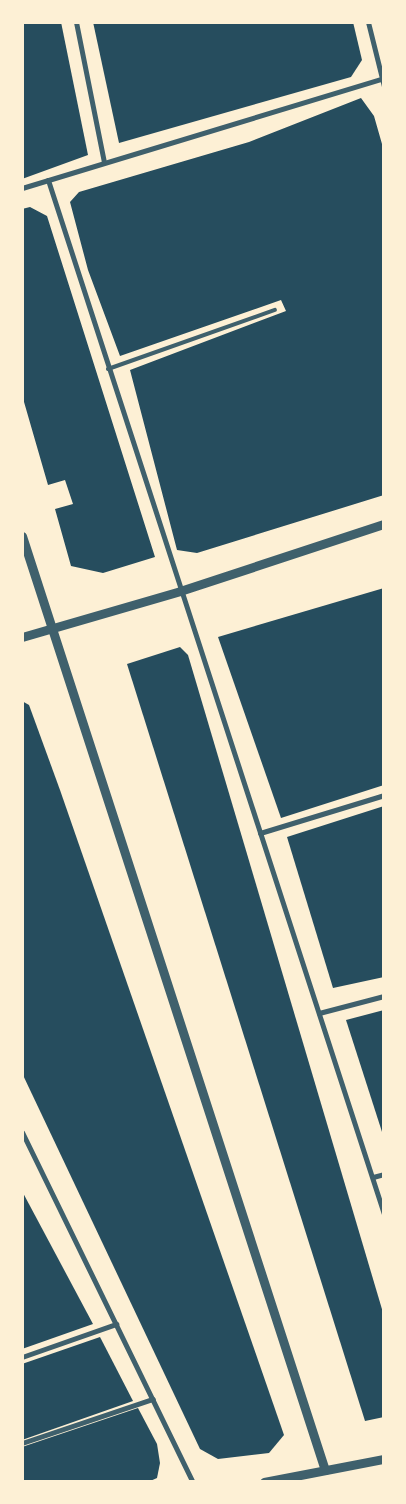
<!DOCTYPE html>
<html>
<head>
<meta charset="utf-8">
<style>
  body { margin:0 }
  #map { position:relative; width:406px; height:1504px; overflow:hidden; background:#fdf0d5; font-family:"IBM Plex Sans",sans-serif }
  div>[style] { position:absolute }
  .building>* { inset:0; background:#264d5e }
  .service>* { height:4px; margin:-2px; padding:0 2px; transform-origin:2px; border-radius:2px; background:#3f606c }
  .minor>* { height:5px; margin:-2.5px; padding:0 2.5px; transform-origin:2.5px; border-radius:2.5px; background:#3f606c }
  .tertiary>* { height:9px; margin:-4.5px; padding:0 4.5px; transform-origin:4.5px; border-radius:4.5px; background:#3f606c }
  span { translate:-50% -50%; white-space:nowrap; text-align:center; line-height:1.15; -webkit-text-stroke:5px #fdf0d5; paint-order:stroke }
  .frame { position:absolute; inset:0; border:24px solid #fdf0d5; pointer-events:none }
</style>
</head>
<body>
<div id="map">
  <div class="building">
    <i style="clip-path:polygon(22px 22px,61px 22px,88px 155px,22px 179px)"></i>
    <i style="clip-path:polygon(93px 22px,353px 22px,362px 60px,351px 77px,119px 143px)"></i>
    <i style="clip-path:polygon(361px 98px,374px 116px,384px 151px,384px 495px,197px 553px,177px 550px,130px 370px,286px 311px,281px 300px,120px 356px,88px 270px,70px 202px,79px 192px,249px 142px)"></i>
    <i style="clip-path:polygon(30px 207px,47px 216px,155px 557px,103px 573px,71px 566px,55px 509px,73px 504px,65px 480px,48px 485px,22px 395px,22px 209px)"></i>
    <i style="clip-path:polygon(384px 588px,384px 785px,281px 818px,218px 637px)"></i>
    <i style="clip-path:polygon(180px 647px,188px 655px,384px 1316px,384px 1417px,365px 1421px,127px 664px)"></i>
    <i style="clip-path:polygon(22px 701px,29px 705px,60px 790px,284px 1435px,269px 1453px,218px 1459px,200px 1449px,22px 1073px)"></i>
    <i style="clip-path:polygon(384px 806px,384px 977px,333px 988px,287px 837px)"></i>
    <i style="clip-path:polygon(384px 1010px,384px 1135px,383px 1135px,346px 1020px)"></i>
    <i style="clip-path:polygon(22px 1191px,93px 1324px,22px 1349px)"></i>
    <i style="clip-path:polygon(100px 1337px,133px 1401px,22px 1440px,22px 1364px)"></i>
    <i style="clip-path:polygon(138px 1408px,157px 1444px,160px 1463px,157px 1478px,148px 1482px,22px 1482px,22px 1447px)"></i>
  </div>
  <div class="service">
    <i style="left:108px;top:369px;width:177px;rotate:-19.5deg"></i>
  </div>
  <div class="minor">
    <i style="left:76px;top:22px;width:143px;rotate:78.7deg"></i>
    <i style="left:368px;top:22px;width:66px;rotate:76deg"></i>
    <i style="left:48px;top:180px;width:1087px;rotate:72deg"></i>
    <i style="left:22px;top:188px;width:378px;rotate:-16.9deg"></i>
    <i style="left:260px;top:833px;width:130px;rotate:-17deg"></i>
    <i style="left:319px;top:1013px;width:67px;rotate:-14.7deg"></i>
    <i style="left:22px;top:1132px;width:390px;rotate:64deg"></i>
    <i style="left:373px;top:1177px;width:11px;rotate:-15deg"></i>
    <i style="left:22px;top:1357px;width:100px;rotate:-19.3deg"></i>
    <i style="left:22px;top:1443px;width:138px;rotate:-18.6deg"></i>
  </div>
  <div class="tertiary">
    <i style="left:22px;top:536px;width:982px;rotate:72.03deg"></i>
    <i style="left:22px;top:637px;width:165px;rotate:-16.2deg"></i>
    <i style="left:180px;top:591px;width:215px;rotate:-18.2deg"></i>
    <i style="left:264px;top:1482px;width:122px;rotate:-10.9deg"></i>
  </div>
  <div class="frame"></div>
</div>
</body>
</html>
